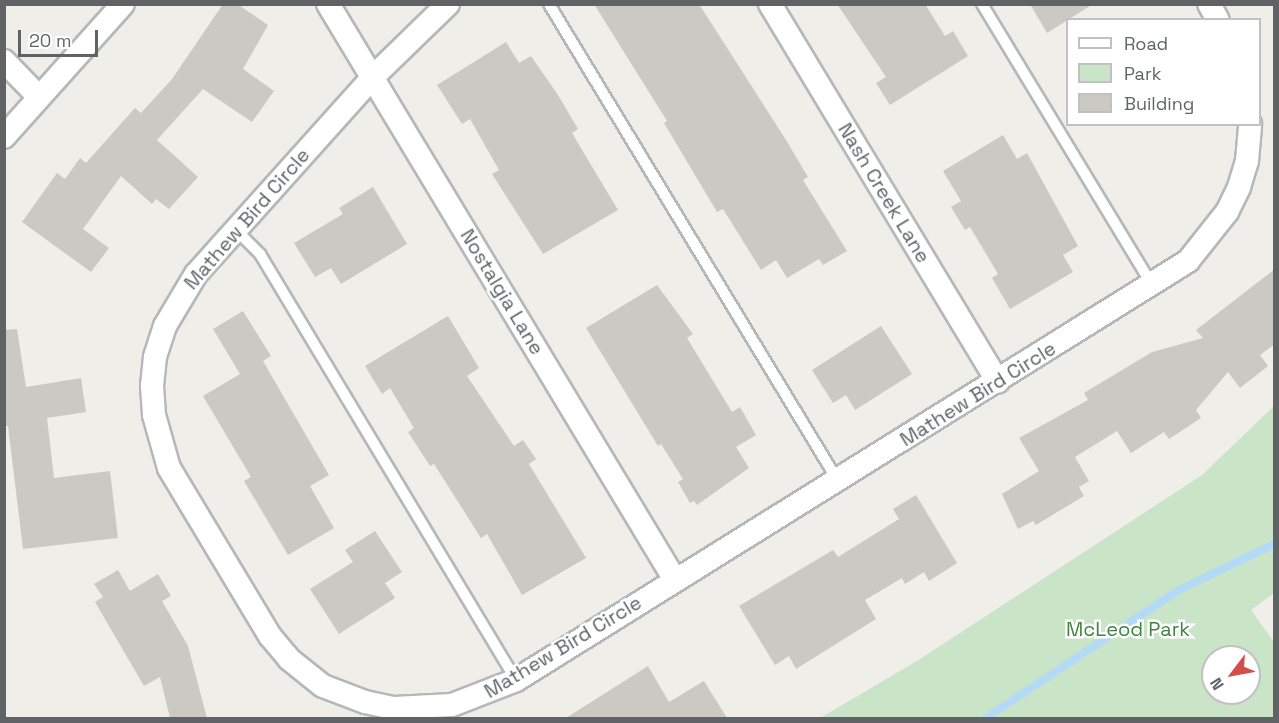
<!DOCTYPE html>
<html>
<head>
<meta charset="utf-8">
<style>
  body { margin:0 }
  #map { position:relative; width:1279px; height:723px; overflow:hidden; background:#f0eee8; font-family:"Space Grotesk",sans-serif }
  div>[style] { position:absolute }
  .green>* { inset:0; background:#cae4c8 }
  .stream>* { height:8px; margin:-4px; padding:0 4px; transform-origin:4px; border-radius:4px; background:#b3dbf5 }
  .building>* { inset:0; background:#cbc9c4 }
  .roads { filter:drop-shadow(2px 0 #b5b8bb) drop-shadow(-2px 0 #b5b8bb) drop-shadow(0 2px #b5b8bb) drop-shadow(0 -2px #b5b8bb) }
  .lane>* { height:10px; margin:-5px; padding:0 5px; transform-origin:5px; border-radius:5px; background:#fff }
  .street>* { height:22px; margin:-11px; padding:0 11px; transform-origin:11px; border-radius:11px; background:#fff }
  span { translate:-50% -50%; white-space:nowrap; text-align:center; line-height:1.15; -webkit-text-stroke:5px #fff; paint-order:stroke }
  .street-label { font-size:20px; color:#606366 }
  .park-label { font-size:20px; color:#428342 }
  .frame { position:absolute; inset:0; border:6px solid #606366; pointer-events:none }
  .legend { position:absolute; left:1066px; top:18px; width:195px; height:108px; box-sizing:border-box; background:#fff; border:2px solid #bfc1c2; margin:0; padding:8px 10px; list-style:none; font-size:18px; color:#606366 }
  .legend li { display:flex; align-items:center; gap:12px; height:30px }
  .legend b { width:30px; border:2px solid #bfc1c2 }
  .north { position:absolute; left:1201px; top:645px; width:60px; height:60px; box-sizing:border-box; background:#fff; border:2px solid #bfc1c2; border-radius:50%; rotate:238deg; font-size:16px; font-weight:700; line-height:24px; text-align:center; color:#606366 }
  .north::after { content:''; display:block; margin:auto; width:21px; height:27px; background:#d54d49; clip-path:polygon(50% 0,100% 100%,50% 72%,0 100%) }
  .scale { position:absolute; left:18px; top:30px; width:80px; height:27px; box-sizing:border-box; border:3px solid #606366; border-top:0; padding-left:8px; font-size:18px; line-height:21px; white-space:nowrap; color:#606366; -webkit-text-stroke:4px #fff; paint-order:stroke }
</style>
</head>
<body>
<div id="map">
  <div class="green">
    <i style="clip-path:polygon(evenodd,1274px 406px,1274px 593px,1251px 610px,1274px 642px,1274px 718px,820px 718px,917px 661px,1202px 475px,1274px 406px,1213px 657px,1249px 657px,1249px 693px,1213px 693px,1213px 657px)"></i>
  </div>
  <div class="stream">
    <i style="left:986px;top:718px;width:232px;rotate:-33.6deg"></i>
    <i style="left:1179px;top:590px;width:106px;rotate:-25.8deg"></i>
  </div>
  <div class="building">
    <i style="clip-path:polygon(223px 4px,237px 4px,268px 25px,243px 69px,274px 91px,252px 122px,203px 89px,157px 140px,198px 177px,169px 209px,156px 199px,152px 204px,121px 176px,83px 229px,109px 248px,91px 272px,22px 222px,57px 173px,65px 179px,80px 158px,86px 163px,135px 108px,141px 113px,172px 79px)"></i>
    <i style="clip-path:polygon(594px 4px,699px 4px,786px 140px,808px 177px,803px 180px,847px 251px,823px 265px,819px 259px,787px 278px,776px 260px,761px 270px,723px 209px,717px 212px,664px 123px,667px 121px)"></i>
    <i style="clip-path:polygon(837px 4px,925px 4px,945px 36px,953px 31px,968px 56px,890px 105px,876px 83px,886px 77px)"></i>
    <i style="clip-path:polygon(1030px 4px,1093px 4px,1047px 33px)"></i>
    <i style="clip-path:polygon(506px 42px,519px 63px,531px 56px,558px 95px,578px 129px,572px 133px,618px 210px,543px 254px,492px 174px,499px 170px,470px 119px,462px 124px,437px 85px)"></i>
    <i style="clip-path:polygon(1003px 135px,1017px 159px,1027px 153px,1078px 246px,1063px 255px,1073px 272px,1010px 309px,992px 278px,998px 274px,970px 227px,965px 230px,951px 207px,961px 201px,943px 171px)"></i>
    <i style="clip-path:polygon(373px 187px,407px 244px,341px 284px,331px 268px,315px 277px,294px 243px,343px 214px,339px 208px)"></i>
    <i style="clip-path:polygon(1275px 269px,1275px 344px,1260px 355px,1268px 366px,1240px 388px,1228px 372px,1196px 410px,1201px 418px,1169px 439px,1164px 432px,1131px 453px,1117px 431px,1075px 457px,1089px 481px,1079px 487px,1084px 496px,1036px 525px,1033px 521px,1018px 529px,1002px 494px,1039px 471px,1019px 438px,1088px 400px,1084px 393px,1152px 352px,1203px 338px,1196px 330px)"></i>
    <i style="clip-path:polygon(657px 285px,693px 334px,687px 338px,732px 412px,740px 407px,756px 435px,736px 447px,749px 468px,697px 505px,694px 501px,690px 503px,678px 482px,683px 479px,661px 444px,658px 446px,586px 328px)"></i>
    <i style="clip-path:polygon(243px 311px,271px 356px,263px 361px,329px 475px,310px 486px,334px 528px,288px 555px,244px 481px,251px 477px,203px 396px,240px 374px,213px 329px)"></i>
    <i style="clip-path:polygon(448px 316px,479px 368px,467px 376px,514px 446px,523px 440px,536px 459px,529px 464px,586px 558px,522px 595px,487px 534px,481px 538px,434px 464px,430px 466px,408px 432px,414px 428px,390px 388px,382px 394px,365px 366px)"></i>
    <i style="clip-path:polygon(881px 326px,912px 374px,855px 410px,846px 395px,833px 403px,812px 370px)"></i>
    <i style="clip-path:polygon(17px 329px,26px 387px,81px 378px,86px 412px,47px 418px,54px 478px,110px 471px,118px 538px,23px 549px,8px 426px,4px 426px,4px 330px)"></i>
    <i style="clip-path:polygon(916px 495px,957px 563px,929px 581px,924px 572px,905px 584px,902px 578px,865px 600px,876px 619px,796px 669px,789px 656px,775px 665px,739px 606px,833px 550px,838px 557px,899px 519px,893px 509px)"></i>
    <i style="clip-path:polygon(375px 531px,402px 572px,385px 583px,395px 598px,339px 634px,310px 589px,353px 562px,345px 550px)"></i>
    <i style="clip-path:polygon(118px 570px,130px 591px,158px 574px,171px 596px,162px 601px,188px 646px,207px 718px,170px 718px,160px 677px,144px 686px,95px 602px,103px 597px,94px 584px)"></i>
    <i style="clip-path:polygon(648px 666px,669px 702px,704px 681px,727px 718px,566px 718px)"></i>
  </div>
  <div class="roads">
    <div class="lane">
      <i style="left:549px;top:4px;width:558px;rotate:58.79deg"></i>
      <i style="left:982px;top:4px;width:328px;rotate:58.8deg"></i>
      <i style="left:236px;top:230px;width:34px;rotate:45deg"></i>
      <i style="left:260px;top:254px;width:497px;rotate:59deg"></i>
    </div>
    <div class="street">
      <i style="left:328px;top:4px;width:672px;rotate:58.93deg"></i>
      <i style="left:448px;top:4px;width:106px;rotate:135.8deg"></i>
      <i style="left:372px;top:78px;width:263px;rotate:131.9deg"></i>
      <i style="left:196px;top:274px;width:61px;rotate:120.8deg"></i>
      <i style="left:165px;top:326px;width:33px;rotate:108deg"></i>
      <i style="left:155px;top:357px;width:29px;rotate:96deg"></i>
      <i style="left:152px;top:386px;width:29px;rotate:86deg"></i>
      <i style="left:154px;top:415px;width:55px;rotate:74.2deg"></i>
      <i style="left:169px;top:468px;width:196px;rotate:59deg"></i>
      <i style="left:270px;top:636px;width:30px;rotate:50deg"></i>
      <i style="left:289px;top:659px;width:43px;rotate:38.5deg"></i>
      <i style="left:323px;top:686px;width:45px;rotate:20.9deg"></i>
      <i style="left:365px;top:702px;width:30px;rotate:12deg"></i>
      <i style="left:394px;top:708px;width:58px;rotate:-3deg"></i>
      <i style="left:452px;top:705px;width:69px;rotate:-21.3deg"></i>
      <i style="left:516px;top:680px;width:792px;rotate:-31.94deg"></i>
      <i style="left:1188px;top:261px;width:63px;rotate:-51.5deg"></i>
      <i style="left:1227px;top:212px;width:28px;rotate:-64deg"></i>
      <i style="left:1239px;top:187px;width:27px;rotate:-73deg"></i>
      <i style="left:1247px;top:161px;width:37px;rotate:-85deg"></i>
      <i style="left:770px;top:4px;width:441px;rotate:58.9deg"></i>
      <i style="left:1209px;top:4px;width:18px;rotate:61deg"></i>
      <i style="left:4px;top:61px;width:50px;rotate:45.8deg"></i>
      <i style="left:4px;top:137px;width:178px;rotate:-48.2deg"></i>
    </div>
  </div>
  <div class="street-label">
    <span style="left:884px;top:193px;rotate:59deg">Nash Creek Lane</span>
    <span style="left:247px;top:219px;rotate:-49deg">Mathew Bird Circle</span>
    <span style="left:502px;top:292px;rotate:59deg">Nostalgia Lane</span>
    <span style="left:978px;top:394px;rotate:-32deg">Mathew Bird Circle</span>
    <span style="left:563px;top:647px;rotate:-31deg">Mathew Bird Circle</span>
  </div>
  <div class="park-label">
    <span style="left:1128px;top:629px">McLeod Park</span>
  </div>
  <div class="frame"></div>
  <ul class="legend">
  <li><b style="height:8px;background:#fff"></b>Road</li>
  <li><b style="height:16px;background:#cae4c8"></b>Park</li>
  <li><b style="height:16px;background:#cbc9c4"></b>Building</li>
  </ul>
  <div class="north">N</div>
  <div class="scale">20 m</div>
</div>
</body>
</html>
